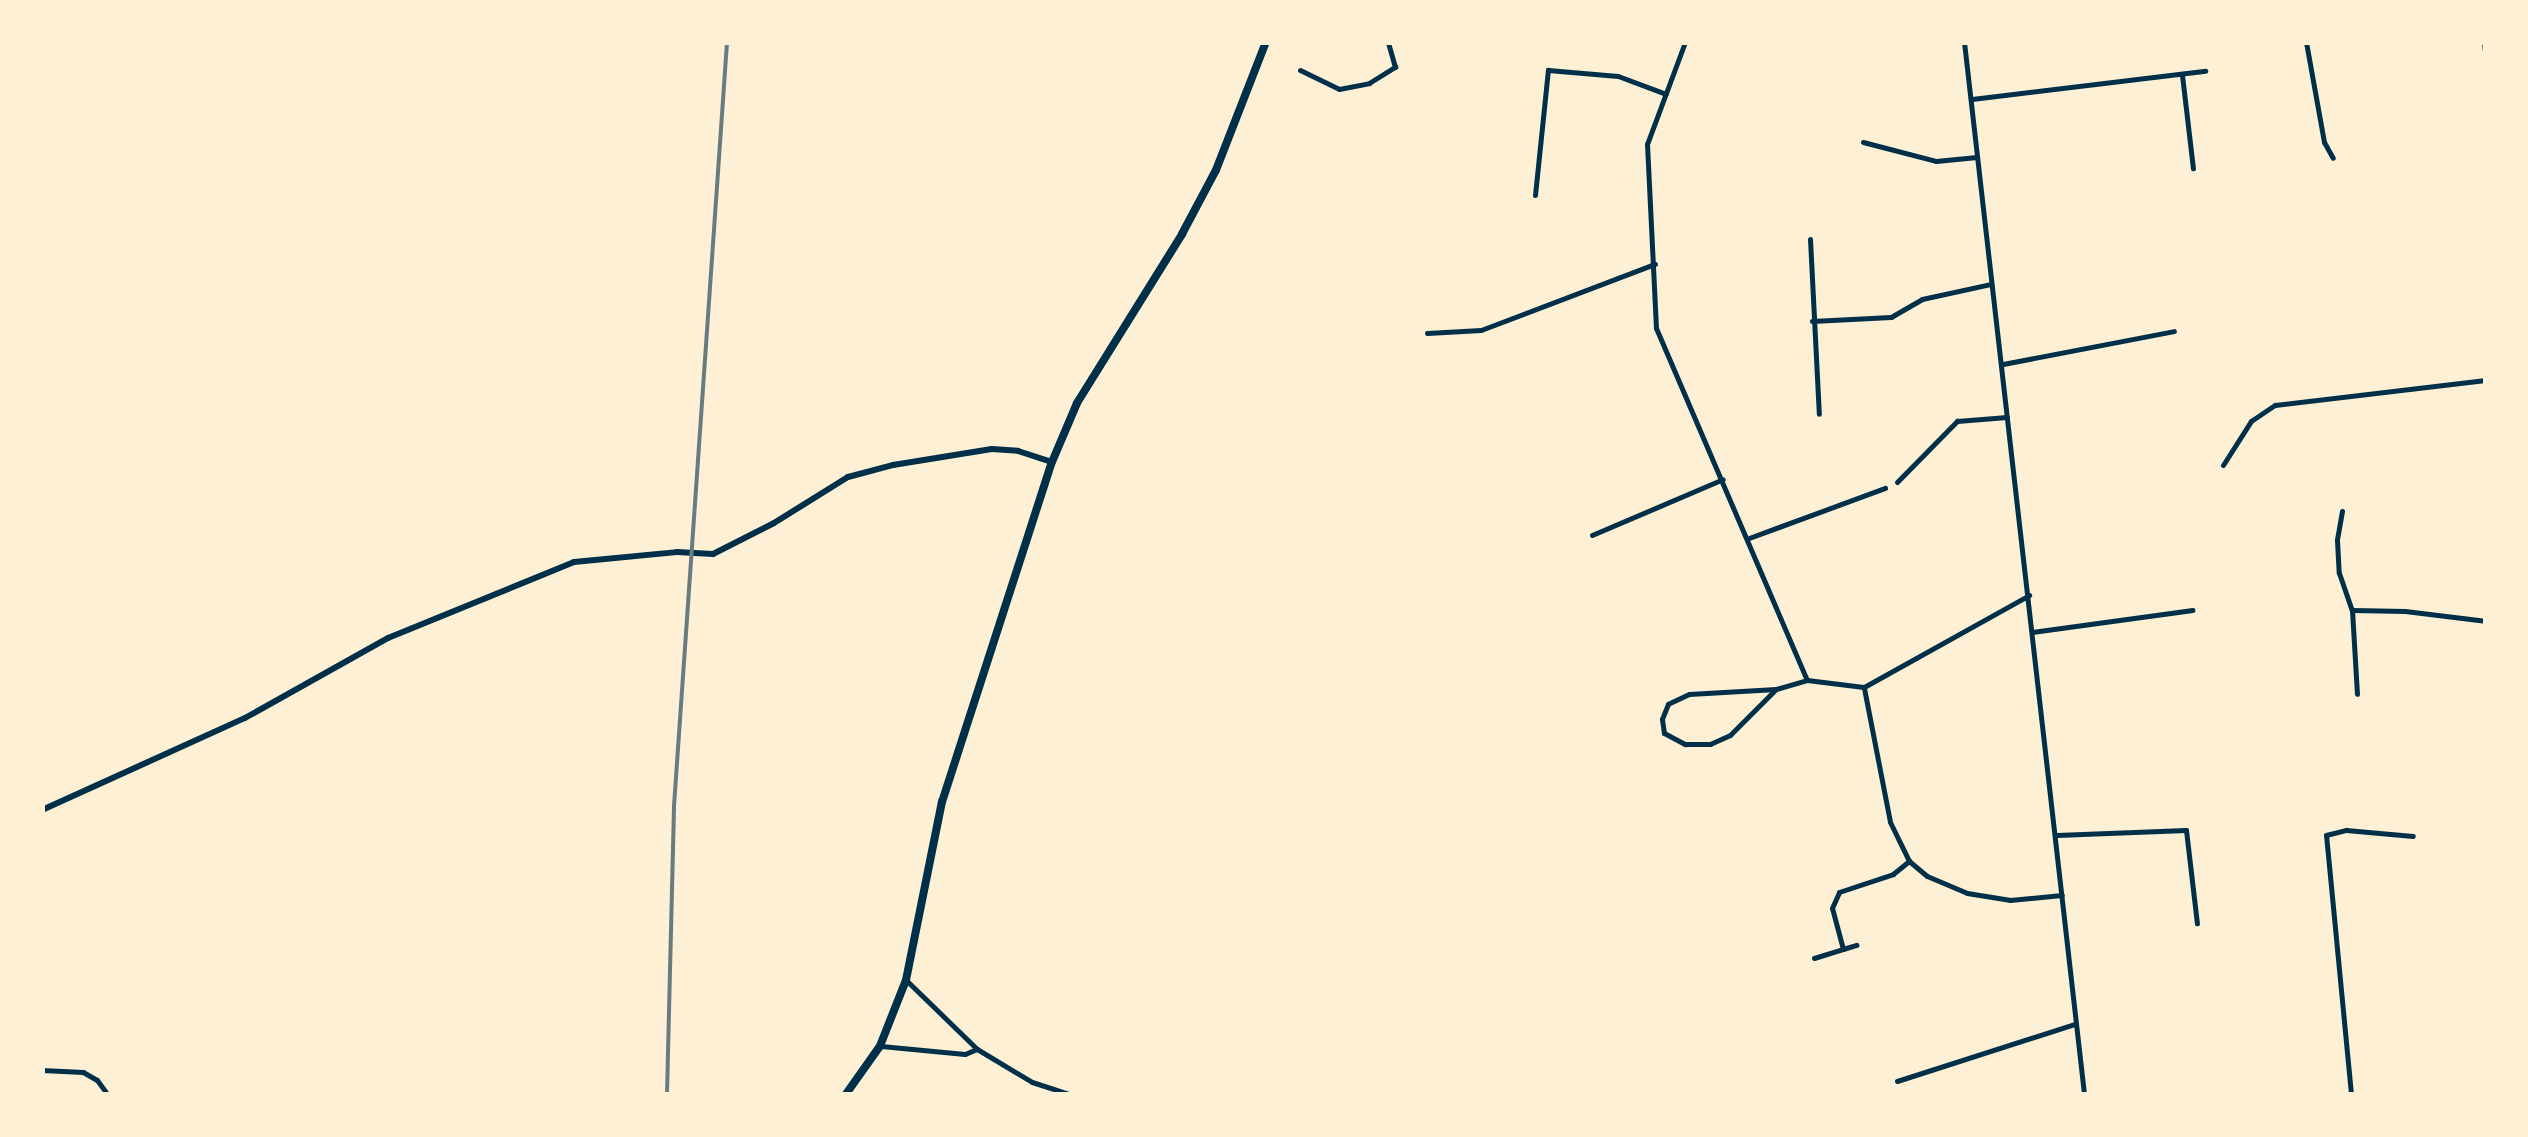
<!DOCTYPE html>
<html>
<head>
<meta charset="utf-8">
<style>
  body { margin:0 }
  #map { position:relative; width:2528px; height:1137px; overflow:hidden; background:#fdf0d5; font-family:"Public Sans",sans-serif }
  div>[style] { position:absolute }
  .minor>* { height:5px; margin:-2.5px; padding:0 2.5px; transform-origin:2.5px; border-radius:2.5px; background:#003049 }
  .tertiary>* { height:6px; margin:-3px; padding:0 3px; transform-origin:3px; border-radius:3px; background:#003049 }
  .secondary>* { height:8px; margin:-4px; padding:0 4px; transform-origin:4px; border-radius:4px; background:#003049 }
  .rail>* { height:4px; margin:-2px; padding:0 2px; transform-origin:2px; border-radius:2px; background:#657d81 }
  span { translate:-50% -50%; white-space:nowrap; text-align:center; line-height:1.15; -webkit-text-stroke:8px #fdf0d5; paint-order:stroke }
  .frame { position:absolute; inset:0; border:45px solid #fdf0d5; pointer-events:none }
</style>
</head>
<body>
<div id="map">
  <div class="minor">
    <i style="left:1685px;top:42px;width:109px;rotate:110.4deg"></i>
    <i style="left:1647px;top:144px;width:184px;rotate:87.2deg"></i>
    <i style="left:1656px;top:328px;width:383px;rotate:66.8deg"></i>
    <i style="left:1964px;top:42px;width:1059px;rotate:83.49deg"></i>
    <i style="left:2306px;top:42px;width:102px;rotate:79.8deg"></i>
    <i style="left:2324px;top:142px;width:18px;rotate:61deg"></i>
    <i style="left:2484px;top:42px;width:19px;rotate:84deg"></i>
    <i style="left:1300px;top:70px;width:43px;rotate:26deg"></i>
    <i style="left:1339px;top:89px;width:31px;rotate:-11deg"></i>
    <i style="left:1369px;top:83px;width:31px;rotate:-32deg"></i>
    <i style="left:1395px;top:67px;width:26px;rotate:-106deg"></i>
    <i style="left:2182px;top:75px;width:94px;rotate:83.3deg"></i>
    <i style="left:1972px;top:99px;width:235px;rotate:-6.9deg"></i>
    <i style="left:1863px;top:142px;width:75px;rotate:14.6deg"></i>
    <i style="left:1936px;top:161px;width:41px;rotate:-5.6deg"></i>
    <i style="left:1535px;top:195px;width:126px;rotate:-84.1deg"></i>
    <i style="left:1548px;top:70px;width:70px;rotate:4.9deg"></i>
    <i style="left:1618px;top:76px;width:51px;rotate:20.6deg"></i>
    <i style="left:1810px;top:239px;width:175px;rotate:87.1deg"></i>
    <i style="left:1812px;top:321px;width:79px;rotate:-2.9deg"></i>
    <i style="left:1891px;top:317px;width:36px;rotate:-30deg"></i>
    <i style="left:1922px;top:299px;width:71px;rotate:-12.3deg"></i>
    <i style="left:1427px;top:333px;width:54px;rotate:-3.2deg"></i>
    <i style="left:1481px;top:330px;width:186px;rotate:-20.8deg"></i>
    <i style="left:2003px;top:364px;width:174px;rotate:-10.9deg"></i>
    <i style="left:2223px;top:465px;width:52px;rotate:-57.5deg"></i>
    <i style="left:2251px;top:421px;width:29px;rotate:-34deg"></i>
    <i style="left:2275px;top:405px;width:212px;rotate:-6.8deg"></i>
    <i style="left:1897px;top:482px;width:86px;rotate:-45.5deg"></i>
    <i style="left:1957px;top:421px;width:50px;rotate:-4.6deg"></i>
    <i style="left:2342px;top:511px;width:29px;rotate:100deg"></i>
    <i style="left:2337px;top:540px;width:33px;rotate:87deg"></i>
    <i style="left:2339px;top:573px;width:39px;rotate:71deg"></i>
    <i style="left:2352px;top:610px;width:84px;rotate:86.6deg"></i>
    <i style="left:1592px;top:535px;width:142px;rotate:-23.1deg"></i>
    <i style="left:1749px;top:538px;width:145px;rotate:-20.2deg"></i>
    <i style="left:2352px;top:610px;width:53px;rotate:1.1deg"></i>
    <i style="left:2405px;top:611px;width:82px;rotate:7deg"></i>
    <i style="left:2032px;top:632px;width:162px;rotate:-7.8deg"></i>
    <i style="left:1864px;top:688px;width:136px;rotate:79deg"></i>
    <i style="left:1890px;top:822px;width:43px;rotate:64deg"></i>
    <i style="left:1909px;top:861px;width:23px;rotate:40deg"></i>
    <i style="left:1927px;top:876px;width:43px;rotate:23deg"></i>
    <i style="left:1967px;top:893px;width:44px;rotate:9.2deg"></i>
    <i style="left:2010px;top:900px;width:52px;rotate:-5.5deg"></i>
    <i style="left:1776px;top:689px;width:87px;rotate:176.7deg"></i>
    <i style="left:1689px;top:694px;width:23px;rotate:155deg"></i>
    <i style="left:1668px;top:704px;width:16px;rotate:112deg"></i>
    <i style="left:1662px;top:719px;width:14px;rotate:82deg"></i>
    <i style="left:1664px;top:733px;width:24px;rotate:28deg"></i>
    <i style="left:1685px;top:744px;width:25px"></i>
    <i style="left:1710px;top:744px;width:22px;rotate:-24deg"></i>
    <i style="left:1730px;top:735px;width:65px;rotate:-45deg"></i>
    <i style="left:1776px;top:689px;width:32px;rotate:-16deg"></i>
    <i style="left:1807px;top:680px;width:57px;rotate:7deg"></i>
    <i style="left:1864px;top:687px;width:189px;rotate:-29.1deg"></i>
    <i style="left:2057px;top:835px;width:129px;rotate:-2.2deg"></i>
    <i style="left:2186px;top:830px;width:94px;rotate:83.3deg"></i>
    <i style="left:1843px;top:949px;width:14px;rotate:-17deg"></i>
    <i style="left:1814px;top:958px;width:30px;rotate:-17deg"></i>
    <i style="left:1843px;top:949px;width:42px;rotate:-105deg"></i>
    <i style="left:1832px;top:908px;width:17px;rotate:-66deg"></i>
    <i style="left:1839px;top:892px;width:57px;rotate:-18.4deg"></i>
    <i style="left:1893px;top:874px;width:21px;rotate:-39deg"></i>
    <i style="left:906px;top:980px;width:99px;rotate:44.2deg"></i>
    <i style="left:881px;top:1046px;width:84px;rotate:5.4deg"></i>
    <i style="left:965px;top:1054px;width:13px;rotate:-23deg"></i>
    <i style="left:977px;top:1049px;width:64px;rotate:31deg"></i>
    <i style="left:1032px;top:1082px;width:40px;rotate:18deg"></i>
    <i style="left:42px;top:1070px;width:41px;rotate:2.8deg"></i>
    <i style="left:83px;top:1072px;width:16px;rotate:30deg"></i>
    <i style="left:97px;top:1080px;width:17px;rotate:54deg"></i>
    <i style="left:1897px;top:1081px;width:187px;rotate:-17.8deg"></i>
    <i style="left:2351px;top:1094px;width:260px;rotate:-95.5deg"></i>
    <i style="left:2326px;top:835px;width:21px;rotate:-14deg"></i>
    <i style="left:2346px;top:830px;width:67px;rotate:5.1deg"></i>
  </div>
  <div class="tertiary">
    <i style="left:42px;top:810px;width:223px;rotate:-24.4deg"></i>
    <i style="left:245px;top:718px;width:164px;rotate:-29.2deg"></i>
    <i style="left:388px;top:638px;width:201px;rotate:-22.2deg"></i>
    <i style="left:574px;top:562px;width:103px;rotate:-5.5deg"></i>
    <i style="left:677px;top:552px;width:36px;rotate:3deg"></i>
    <i style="left:713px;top:554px;width:68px;rotate:-26.9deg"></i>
    <i style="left:774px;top:523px;width:87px;rotate:-31.9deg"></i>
    <i style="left:848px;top:477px;width:47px;rotate:-14.9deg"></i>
    <i style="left:893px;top:465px;width:100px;rotate:-9.2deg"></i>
    <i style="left:992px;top:449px;width:26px;rotate:4deg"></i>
    <i style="left:1018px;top:451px;width:36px;rotate:18deg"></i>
  </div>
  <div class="secondary">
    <i style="left:846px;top:1094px;width:59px;rotate:-54.7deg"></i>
    <i style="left:880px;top:1046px;width:71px;rotate:-68.5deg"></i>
    <i style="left:906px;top:980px;width:182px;rotate:-78.6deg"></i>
    <i style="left:942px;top:802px;width:357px;rotate:-72.1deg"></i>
    <i style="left:1052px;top:462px;width:64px;rotate:-67deg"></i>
    <i style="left:1077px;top:403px;width:199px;rotate:-58.1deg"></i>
    <i style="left:1182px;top:234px;width:72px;rotate:-62deg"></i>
    <i style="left:1216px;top:170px;width:137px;rotate:-68.7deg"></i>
  </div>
  <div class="rail">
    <i style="left:667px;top:1094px;width:288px;rotate:-88.6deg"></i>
    <i style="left:674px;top:806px;width:766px;rotate:-86.03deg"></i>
  </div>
  <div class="frame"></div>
</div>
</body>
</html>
